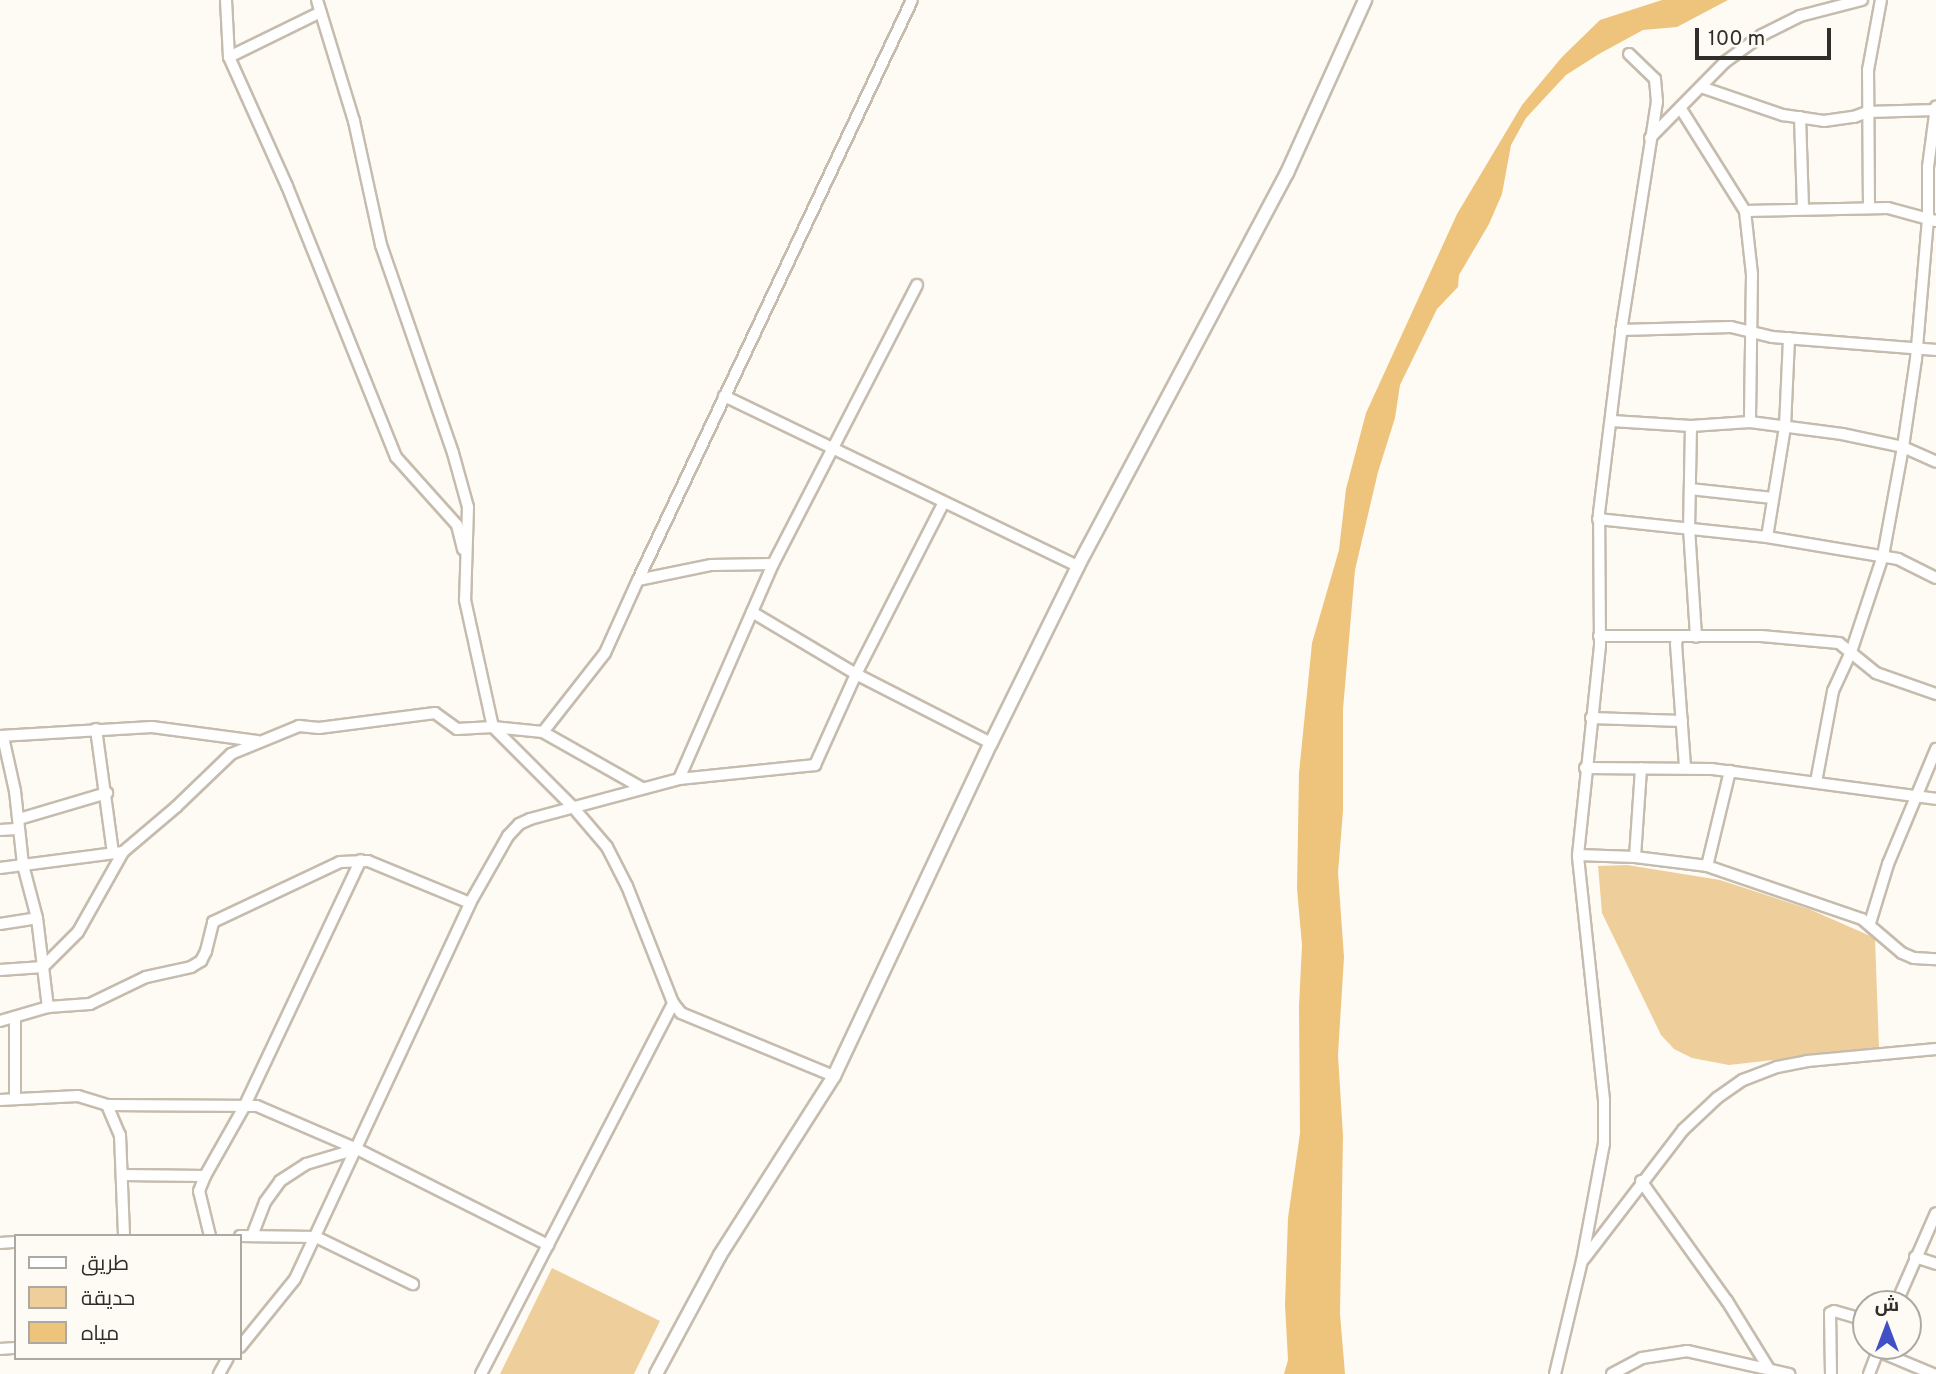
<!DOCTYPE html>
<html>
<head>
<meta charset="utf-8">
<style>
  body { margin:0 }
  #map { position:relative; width:1936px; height:1374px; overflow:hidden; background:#fefbf5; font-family:Overpass,Cairo,sans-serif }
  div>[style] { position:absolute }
  .green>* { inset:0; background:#eecf9b }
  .water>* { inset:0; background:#eec47c }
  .roads { filter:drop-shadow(2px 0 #c5bcae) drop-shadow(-2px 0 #c5bcae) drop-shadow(0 2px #c5bcae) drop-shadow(0 -2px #c5bcae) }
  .minor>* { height:10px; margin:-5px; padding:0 5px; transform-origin:5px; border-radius:5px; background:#fff }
  .tertiary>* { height:12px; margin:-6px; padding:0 6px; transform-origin:6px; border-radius:6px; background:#fff }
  span { translate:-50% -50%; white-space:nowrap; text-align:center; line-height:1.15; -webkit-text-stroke:5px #fefbf5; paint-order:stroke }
  .legend { position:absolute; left:14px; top:1234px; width:228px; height:126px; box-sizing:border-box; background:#fefbf5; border:2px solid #aca9a3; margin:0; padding:9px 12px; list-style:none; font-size:21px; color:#312d28 }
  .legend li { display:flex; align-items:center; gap:14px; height:35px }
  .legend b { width:35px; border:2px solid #aca9a3 }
  .north { position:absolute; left:1852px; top:1290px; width:70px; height:70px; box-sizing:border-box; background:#fefbf5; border:2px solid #aca9a3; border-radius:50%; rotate:0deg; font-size:19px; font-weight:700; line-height:28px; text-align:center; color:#312d28 }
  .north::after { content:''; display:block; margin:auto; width:24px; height:32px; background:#4150c4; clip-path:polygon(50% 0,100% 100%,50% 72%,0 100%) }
  .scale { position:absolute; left:1695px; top:28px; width:136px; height:32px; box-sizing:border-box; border:4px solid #312d28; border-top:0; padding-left:9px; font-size:21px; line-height:24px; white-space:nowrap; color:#312d28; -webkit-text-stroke:5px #fefbf5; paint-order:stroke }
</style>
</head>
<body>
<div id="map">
  <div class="green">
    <i style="clip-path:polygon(1627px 865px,1720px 880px,1809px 909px,1875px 938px,1879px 1048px,1729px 1065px,1692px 1058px,1674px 1049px,1661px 1035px,1602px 913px,1598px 866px)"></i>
    <i style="clip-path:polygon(552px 1268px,660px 1321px,634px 1374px,500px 1374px)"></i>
  </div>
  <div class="water">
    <i style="clip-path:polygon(1662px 0,1728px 0,1677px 27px,1643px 30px,1599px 54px,1566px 75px,1526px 118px,1511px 145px,1502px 194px,1489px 224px,1459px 275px,1458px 287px,1437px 309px,1400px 385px,1395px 418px,1378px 472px,1355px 570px,1343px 709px,1343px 811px,1338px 873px,1344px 957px,1338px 1055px,1343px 1136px,1340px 1314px,1345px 1374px,1284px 1374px,1288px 1360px,1285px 1305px,1288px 1218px,1300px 1133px,1299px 1006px,1302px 945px,1297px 889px,1299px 773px,1312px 643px,1339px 550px,1346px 489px,1366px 413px,1457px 214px,1522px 105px,1562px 57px,1600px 20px)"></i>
  </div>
  <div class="roads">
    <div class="minor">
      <i style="left:226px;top:0;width:57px;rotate:87deg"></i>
      <i style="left:229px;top:57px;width:141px;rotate:65.8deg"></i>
      <i style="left:287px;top:186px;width:292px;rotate:68.1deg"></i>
      <i style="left:396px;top:457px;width:91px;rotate:48.1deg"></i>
      <i style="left:457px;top:525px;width:25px;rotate:76deg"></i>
      <i style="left:317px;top:0;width:127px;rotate:73deg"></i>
      <i style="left:354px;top:121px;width:127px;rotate:77.7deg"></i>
      <i style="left:381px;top:245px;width:220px;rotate:70.9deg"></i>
      <i style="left:453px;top:453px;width:56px;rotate:74.5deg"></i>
      <i style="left:468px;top:507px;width:93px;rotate:91.8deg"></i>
      <i style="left:465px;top:600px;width:130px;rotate:77.6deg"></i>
      <i style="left:493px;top:727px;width:112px;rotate:45deg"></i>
      <i style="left:572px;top:806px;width:54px;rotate:49.5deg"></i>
      <i style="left:607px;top:847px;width:44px;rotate:62.9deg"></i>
      <i style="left:627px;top:886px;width:126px;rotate:68.5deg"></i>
      <i style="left:673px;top:1003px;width:13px;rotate:51deg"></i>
      <i style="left:681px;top:1013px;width:165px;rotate:22.4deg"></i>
      <i style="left:229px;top:57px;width:102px;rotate:-26.1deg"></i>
      <i style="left:1701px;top:87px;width:87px;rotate:18.9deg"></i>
      <i style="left:1783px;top:115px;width:41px;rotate:8.3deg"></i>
      <i style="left:1824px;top:121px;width:30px;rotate:-8deg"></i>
      <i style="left:1854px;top:117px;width:14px;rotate:-21deg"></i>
      <i style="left:1867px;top:112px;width:69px;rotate:-1.7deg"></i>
      <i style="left:1681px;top:109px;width:120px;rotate:57.9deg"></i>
      <i style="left:1745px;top:211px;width:63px;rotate:83.7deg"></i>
      <i style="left:1752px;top:274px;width:148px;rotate:90.8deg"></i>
      <i style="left:1800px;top:117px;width:91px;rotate:88.1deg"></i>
      <i style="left:1650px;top:138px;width:107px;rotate:-45.4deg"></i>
      <i style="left:1725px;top:62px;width:46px;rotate:-36.1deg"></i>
      <i style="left:1762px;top:35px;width:42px;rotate:-26.6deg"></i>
      <i style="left:1800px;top:16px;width:64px;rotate:-14.5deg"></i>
      <i style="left:1869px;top:208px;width:138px;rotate:-90.4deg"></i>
      <i style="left:1868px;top:70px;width:71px;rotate:-79.5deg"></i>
      <i style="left:1745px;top:211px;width:143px;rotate:-1.2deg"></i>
      <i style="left:1888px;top:208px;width:50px;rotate:15.2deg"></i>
      <i style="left:1621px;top:330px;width:110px;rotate:-1.6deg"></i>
      <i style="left:1731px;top:327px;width:42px;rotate:13.7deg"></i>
      <i style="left:1772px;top:337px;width:165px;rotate:4.5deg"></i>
      <i style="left:724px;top:396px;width:393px;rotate:25.7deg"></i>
      <i style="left:1612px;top:421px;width:79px;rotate:3.6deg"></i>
      <i style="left:1691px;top:426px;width:59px;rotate:-3.9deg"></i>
      <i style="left:1750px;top:422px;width:93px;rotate:7.4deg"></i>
      <i style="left:1842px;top:434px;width:62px;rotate:12deg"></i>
      <i style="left:1903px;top:447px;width:36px;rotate:24deg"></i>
      <i style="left:1691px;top:426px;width:102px;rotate:91.1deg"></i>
      <i style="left:1689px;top:528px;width:109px;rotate:86.3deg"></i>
      <i style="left:1690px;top:489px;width:83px;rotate:6.2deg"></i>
      <i style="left:1598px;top:519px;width:170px;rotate:6.1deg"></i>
      <i style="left:1767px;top:537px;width:133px;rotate:9.5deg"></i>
      <i style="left:1898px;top:559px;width:42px;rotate:26.6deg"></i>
      <i style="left:1767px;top:537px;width:111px;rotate:-80.7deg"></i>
      <i style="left:1785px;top:427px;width:89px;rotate:-87.4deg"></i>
      <i style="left:638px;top:580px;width:641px;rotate:-64.71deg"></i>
      <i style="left:752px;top:612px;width:121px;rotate:30.8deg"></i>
      <i style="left:856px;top:674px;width:152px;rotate:27.1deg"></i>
      <i style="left:1599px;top:636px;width:162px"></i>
      <i style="left:1761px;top:636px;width:78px;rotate:5.1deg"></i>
      <i style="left:1839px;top:643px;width:48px;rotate:39deg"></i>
      <i style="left:1876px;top:673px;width:64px;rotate:19.3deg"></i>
      <i style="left:1678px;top:636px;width:8px;rotate:104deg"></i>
      <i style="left:1676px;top:644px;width:124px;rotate:85.8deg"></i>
      <i style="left:1591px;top:718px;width:91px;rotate:1.9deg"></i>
      <i style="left:96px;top:729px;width:125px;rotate:82.2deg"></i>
      <i style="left:543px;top:732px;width:100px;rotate:-51.9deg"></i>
      <i style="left:605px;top:653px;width:80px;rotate:-65.7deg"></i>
      <i style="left:638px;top:580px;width:75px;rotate:-11.6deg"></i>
      <i style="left:711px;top:565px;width:62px;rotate:-0.9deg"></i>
      <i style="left:0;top:736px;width:152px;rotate:-3.4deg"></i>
      <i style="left:152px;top:727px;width:106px;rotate:7.6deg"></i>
      <i style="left:3px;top:737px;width:55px;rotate:77.5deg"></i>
      <i style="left:15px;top:791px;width:74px;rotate:83.8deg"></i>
      <i style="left:23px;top:865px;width:55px;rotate:75.2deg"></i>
      <i style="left:37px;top:918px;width:90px;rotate:83deg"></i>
      <i style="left:1585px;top:768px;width:127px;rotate:0.5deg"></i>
      <i style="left:1712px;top:769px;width:226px;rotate:7.6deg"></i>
      <i style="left:679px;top:779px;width:235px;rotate:-66.4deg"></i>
      <i style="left:773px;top:564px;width:314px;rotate:-62.7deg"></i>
      <i style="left:1816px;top:782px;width:93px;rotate:-79.4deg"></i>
      <i style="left:1833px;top:691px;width:43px;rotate:-65.2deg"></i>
      <i style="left:1851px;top:652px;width:101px;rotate:-71.6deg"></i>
      <i style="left:1883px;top:556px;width:111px;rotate:-79.6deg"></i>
      <i style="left:1903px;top:447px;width:89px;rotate:-81.6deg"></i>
      <i style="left:1916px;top:359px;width:140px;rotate:-85.1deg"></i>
      <i style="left:1928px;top:220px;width:53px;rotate:-90deg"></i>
      <i style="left:1928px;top:167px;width:61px;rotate:-82.4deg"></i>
      <i style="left:19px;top:819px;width:92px;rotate:-16.5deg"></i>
      <i style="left:0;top:830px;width:17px;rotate:-3deg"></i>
      <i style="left:1578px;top:855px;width:57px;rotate:2deg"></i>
      <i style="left:1635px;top:857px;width:73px;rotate:7.1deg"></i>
      <i style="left:1707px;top:866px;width:164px;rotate:18.9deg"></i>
      <i style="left:1862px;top:919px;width:52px;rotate:40.4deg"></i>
      <i style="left:1902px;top:953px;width:13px;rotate:23deg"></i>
      <i style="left:1914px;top:958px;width:22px;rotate:3deg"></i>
      <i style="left:1635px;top:857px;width:89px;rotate:-86.1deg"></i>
      <i style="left:1707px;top:866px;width:98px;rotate:-76.4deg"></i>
      <i style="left:0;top:868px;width:124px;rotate:-7.4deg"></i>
      <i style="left:123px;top:852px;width:70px;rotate:-40.3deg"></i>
      <i style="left:176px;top:807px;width:76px;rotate:-43.9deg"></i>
      <i style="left:231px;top:754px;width:74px;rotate:-22.4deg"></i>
      <i style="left:299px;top:726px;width:20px;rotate:6deg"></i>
      <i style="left:319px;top:728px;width:117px;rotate:-7.4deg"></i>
      <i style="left:435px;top:713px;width:27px;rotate:36deg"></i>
      <i style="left:457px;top:729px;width:36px;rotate:-3deg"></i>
      <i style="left:493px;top:727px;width:50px;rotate:5.7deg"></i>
      <i style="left:543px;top:732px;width:114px;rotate:29.5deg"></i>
      <i style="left:1870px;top:923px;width:62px;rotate:-73deg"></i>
      <i style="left:1888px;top:864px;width:125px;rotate:-67.3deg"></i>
      <i style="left:0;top:924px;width:37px;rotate:-9deg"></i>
      <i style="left:0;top:970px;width:43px;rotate:-4deg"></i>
      <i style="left:43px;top:967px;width:49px;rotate:-45deg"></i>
      <i style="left:78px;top:932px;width:92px;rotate:-60.6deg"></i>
      <i style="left:0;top:1021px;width:50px;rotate:-16.3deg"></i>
      <i style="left:48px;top:1007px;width:42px;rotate:-4.1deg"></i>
      <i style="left:90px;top:1004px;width:62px;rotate:-25.7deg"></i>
      <i style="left:146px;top:977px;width:46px;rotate:-12.5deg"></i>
      <i style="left:191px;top:967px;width:12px;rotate:-31deg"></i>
      <i style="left:201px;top:961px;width:11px;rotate:-63deg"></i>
      <i style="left:206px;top:951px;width:30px;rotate:-76deg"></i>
      <i style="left:213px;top:922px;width:140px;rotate:-25.3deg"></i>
      <i style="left:340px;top:862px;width:28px;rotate:-2deg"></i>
      <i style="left:368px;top:861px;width:110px;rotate:22.4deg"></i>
      <i style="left:15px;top:1099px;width:80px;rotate:-90deg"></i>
      <i style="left:0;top:1100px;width:78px;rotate:-2.9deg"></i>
      <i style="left:78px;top:1096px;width:30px;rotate:17deg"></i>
      <i style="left:107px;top:1105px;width:150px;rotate:0.4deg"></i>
      <i style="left:257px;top:1106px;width:109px;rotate:23.3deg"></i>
      <i style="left:357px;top:1149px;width:214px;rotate:26.7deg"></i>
      <i style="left:107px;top:1105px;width:33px;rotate:67deg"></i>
      <i style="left:120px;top:1135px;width:101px;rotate:87.7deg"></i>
      <i style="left:123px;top:1175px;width:82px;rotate:0.7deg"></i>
      <i style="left:1641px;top:1181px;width:148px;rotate:54.4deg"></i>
      <i style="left:1727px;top:1301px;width:86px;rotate:58.3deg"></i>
      <i style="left:210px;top:1236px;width:46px;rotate:-103.7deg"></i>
      <i style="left:199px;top:1191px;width:16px;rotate:-68deg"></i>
      <i style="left:205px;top:1176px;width:79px;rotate:-60.5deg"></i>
      <i style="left:244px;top:1107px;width:273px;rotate:-64.7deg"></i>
      <i style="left:240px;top:1236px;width:76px;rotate:0.8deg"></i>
      <i style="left:316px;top:1237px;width:108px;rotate:25.9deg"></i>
      <i style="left:252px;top:1236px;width:36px;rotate:-69deg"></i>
      <i style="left:265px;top:1202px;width:26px;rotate:-54deg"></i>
      <i style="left:280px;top:1181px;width:31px;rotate:-33deg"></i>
      <i style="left:306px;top:1164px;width:53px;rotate:-16.4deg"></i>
      <i style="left:0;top:1243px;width:16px;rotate:-4deg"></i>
      <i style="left:1915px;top:1257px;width:22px;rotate:18deg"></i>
      <i style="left:1584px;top:1259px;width:163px;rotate:-52.5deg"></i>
      <i style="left:1683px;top:1130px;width:47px;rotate:-43.3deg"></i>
      <i style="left:1717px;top:1098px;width:32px;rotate:-35deg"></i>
      <i style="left:1743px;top:1080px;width:36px;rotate:-21deg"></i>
      <i style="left:1777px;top:1067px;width:31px;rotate:-11deg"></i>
      <i style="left:1807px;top:1061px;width:130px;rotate:-5.3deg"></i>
      <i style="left:1896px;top:1304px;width:99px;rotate:-66.3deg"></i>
      <i style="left:240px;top:1347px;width:87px;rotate:-51deg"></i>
      <i style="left:295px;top:1279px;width:415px;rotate:-65deg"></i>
      <i style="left:470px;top:903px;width:77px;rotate:-60.4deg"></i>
      <i style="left:508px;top:836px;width:16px;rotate:-47deg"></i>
      <i style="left:519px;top:824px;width:12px;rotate:-24deg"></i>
      <i style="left:530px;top:819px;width:154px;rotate:-15deg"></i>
      <i style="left:679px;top:779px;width:137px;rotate:-5.9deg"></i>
      <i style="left:815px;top:765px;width:100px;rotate:-65.7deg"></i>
      <i style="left:856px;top:674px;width:191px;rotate:-62.9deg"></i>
      <i style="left:0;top:1349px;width:16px;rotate:-4deg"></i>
      <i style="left:1878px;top:1351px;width:60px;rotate:22.7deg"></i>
      <i style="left:219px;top:1374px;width:18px;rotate:-61deg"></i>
      <i style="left:481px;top:1374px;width:418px;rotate:-62.6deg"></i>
      <i style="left:1555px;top:1374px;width:116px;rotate:-76.6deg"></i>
      <i style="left:1582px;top:1261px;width:119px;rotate:-79.4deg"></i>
      <i style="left:1604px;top:1144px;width:44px;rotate:-90deg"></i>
      <i style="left:1604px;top:1100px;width:246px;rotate:-96.1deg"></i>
      <i style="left:1578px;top:855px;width:211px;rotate:-84deg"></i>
      <i style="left:1600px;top:645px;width:132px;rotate:-90.4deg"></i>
      <i style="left:1599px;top:513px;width:189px;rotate:-83deg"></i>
      <i style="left:1622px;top:325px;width:226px;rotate:-81.1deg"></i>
      <i style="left:1657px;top:102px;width:23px;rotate:-95deg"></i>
      <i style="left:1655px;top:79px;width:36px;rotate:-136deg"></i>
      <i style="left:1612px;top:1374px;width:34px;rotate:-28deg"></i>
      <i style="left:1642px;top:1358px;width:46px;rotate:-8.8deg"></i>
      <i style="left:1687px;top:1351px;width:105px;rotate:12.7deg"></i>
      <i style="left:1831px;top:1374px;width:61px;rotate:-90.9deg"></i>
      <i style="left:1830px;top:1313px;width:4px;rotate:-27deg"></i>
      <i style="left:1834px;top:1311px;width:33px;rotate:16deg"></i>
      <i style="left:1869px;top:1374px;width:30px;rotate:-69deg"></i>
    </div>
    <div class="tertiary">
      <i style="left:656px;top:1374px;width:135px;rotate:-61.7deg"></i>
      <i style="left:720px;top:1255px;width:212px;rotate:-57.5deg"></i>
      <i style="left:834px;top:1076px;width:368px;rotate:-64.8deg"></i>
      <i style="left:991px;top:743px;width:197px;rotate:-63.8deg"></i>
      <i style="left:1078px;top:566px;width:445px;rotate:-62deg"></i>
      <i style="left:1287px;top:173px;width:190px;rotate:-65.7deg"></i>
    </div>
  </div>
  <ul class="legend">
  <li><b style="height:9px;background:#fff"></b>طريق</li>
  <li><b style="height:19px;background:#eecf9b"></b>حديقة</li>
  <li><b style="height:19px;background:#eec47c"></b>مياه</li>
  </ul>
  <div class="north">ش</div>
  <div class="scale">100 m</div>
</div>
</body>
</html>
